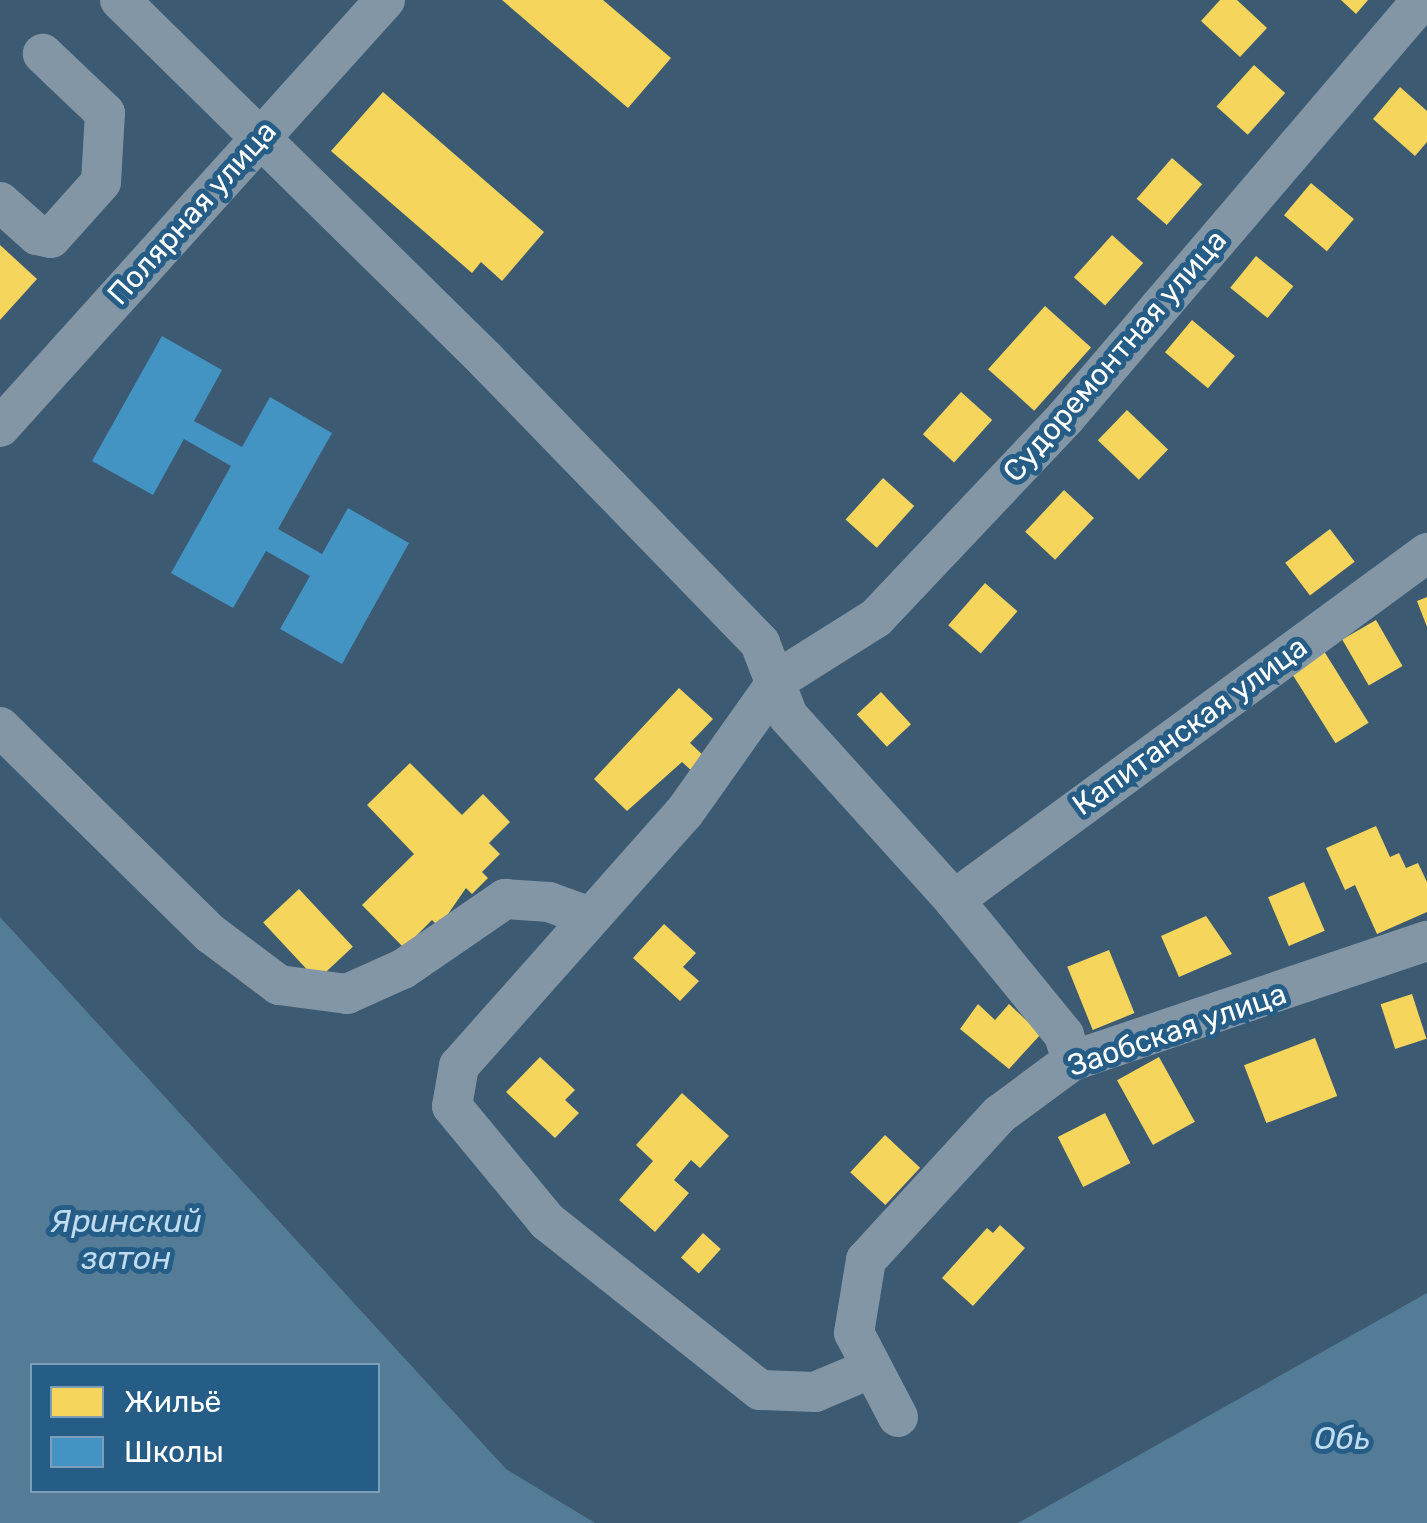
<!DOCTYPE html>
<html>
<head>
<meta charset="utf-8">
<style>
  body { margin:0 }
  #map { position:relative; width:1427px; height:1523px; overflow:hidden; background:#3c5a71; font-family:Rubik,sans-serif }
  div>[style] { position:absolute }
  .water>* { inset:0; background:#557c97 }
  .homes>* { inset:0; background:#f6d55c; transform-origin:0 0 }
  .schools>* { inset:0; background:#4393c3 }
  .minor>* { height:40px; margin:-20px; padding:0 20px; transform-origin:20px; border-radius:20px; background:#8396a6 }
  span { translate:-50% -50%; white-space:nowrap; text-align:center; line-height:1.15; -webkit-text-stroke:10px #265d87; paint-order:stroke }
  .street-label { font-size:30px; color:#fff }
  .water-label { font-size:32px; color:#bedbf0; font-style:italic }
  .legend { position:absolute; left:30px; top:1363px; width:350px; height:130px; box-sizing:border-box; background:#265d87; border:2px solid #7d9eb7; margin:0; padding:12px 18px; list-style:none; font-size:30px; color:#fff }
  .legend li { display:flex; align-items:center; gap:20px; height:50px }
  .legend b { width:50px; border:2px solid #7d9eb7 }
</style>
</head>
<body>
<div id="map">
  <div class="water">
    <i style="clip-path:polygon(evenodd,0 917px,506px 1469px,595px 1523px,0 1523px,0 917px,32px 1366px,378px 1366px,378px 1490px,32px 1490px,32px 1366px)"></i>
    <i style="clip-path:polygon(1427px 1293px,1427px 1523px,1018px 1523px)"></i>
  </div>
  <div class="homes">
    <i style="clip-path:polygon(502px 0,603px 0,671px 58px,628px 108px)"></i>
    <i style="clip-path:polygon(1220px 0,1237px 0,1267px 28px,1240px 57px,1201px 21px)"></i>
    <i style="clip-path:polygon(1341px 0,1368px 0,1356px 14px)"></i>
    <i style="left:1254px;top:65px;width:42px;height:56px;rotate:42deg"></i>
    <i style="clip-path:polygon(1400px 87px,1427px 111px,1427px 142px,1415px 156px,1373px 119px)"></i>
    <i style="clip-path:polygon(383px 92px,544px 232px,502px 281px,481px 262px,472px 273px,331px 151px)"></i>
    <i style="left:1172px;top:158px;width:40px;height:54px;rotate:41deg"></i>
    <i style="left:1311px;top:183px;width:56px;height:42px;rotate:40deg"></i>
    <i style="left:1112px;top:235px;width:42px;height:57px;rotate:42deg"></i>
    <i style="clip-path:polygon(0 245px,37px 279px,0 320px)"></i>
    <i style="left:1256px;top:256px;width:48px;height:41px;rotate:39deg"></i>
    <i style="left:1045px;top:306px;width:62px;height:85px;rotate:42deg"></i>
    <i style="left:1192px;top:320px;width:56px;height:42px;rotate:40deg"></i>
    <i style="left:961px;top:392px;width:42px;height:57px;rotate:42deg"></i>
    <i style="left:1127px;top:410px;width:57px;height:42px;rotate:44deg"></i>
    <i style="left:883px;top:478px;width:42px;height:56px;rotate:42deg"></i>
    <i style="left:1064px;top:490px;width:41px;height:57px;rotate:43deg"></i>
    <i style="left:1330px;top:529px;width:41px;height:56px;rotate:53deg"></i>
    <i style="left:985px;top:583px;width:43px;height:56px;rotate:41deg"></i>
    <i style="clip-path:polygon(1427px 597px,1427px 627px,1417px 601px)"></i>
    <i style="left:1376px;top:620px;width:53px;height:39px;rotate:60deg"></i>
    <i style="left:1322px;top:648px;width:88px;height:39px;rotate:58deg"></i>
    <i style="clip-path:polygon(679px 688px,713px 719px,690px 743px,706px 758px,693px 772px,682px 762px,627px 811px,594px 779px)"></i>
    <i style="left:881px;top:692px;width:44px;height:33px;rotate:47deg"></i>
    <i style="clip-path:polygon(410px 763px,462px 815px,483px 794px,510px 822px,489px 843px,500px 854px,482px 872px,488px 878px,472px 894px,466px 888px,439px 927px,432px 920px,404px 948px,362px 905px,414px 854px,367px 805px)"></i>
    <i style="clip-path:polygon(1376px 826px,1390px 857px,1399px 853px,1406px 868px,1418px 863px,1427px 882px,1427px 912px,1377px 934px,1355px 885px,1345px 890px,1326px 848px)"></i>
    <i style="left:1304px;top:882px;width:53px;height:39px;rotate:67deg"></i>
    <i style="left:299px;top:889px;width:79px;height:49px;rotate:47deg"></i>
    <i style="clip-path:polygon(1206px 916px,1232px 954px,1179px 977px,1161px 936px)"></i>
    <i style="clip-path:polygon(664px 924px,696px 953px,683px 967px,699px 981px,680px 1001px,633px 958px)"></i>
    <i style="left:1109px;top:950px;width:68px;height:45px;rotate:68deg"></i>
    <i style="left:1412px;top:994px;width:47px;height:33px;rotate:72deg"></i>
    <i style="clip-path:polygon(978px 1004px,995px 1020px,1009px 1004px,1041px 1034px,1009px 1069px,960px 1029px)"></i>
    <i style="left:1315px;top:1038px;width:62px;height:76px;rotate:69deg"></i>
    <i style="clip-path:polygon(540px 1057px,575px 1090px,565px 1100px,579px 1113px,555px 1138px,506px 1092px)"></i>
    <i style="left:1159px;top:1057px;width:74px;height:48px;rotate:61deg"></i>
    <i style="clip-path:polygon(682px 1093px,729px 1136px,700px 1168px,691px 1160px,674px 1180px,689px 1193px,655px 1232px,619px 1200px,653px 1161px,636px 1145px)"></i>
    <i style="left:1105px;top:1113px;width:56px;height:53px;rotate:63deg"></i>
    <i style="left:885px;top:1135px;width:48px;height:51px;rotate:43deg"></i>
    <i style="clip-path:polygon(1000px 1225px,1025px 1248px,973px 1306px,942px 1278px,987px 1228px,993px 1233px)"></i>
    <i style="left:703px;top:1233px;width:24px;height:33px;rotate:42deg"></i>
  </div>
  <div class="schools">
    <i style="clip-path:polygon(162px 336px,222px 370px,194px 421px,242px 447px,270px 397px,332px 433px,278px 529px,322px 554px,348px 508px,409px 543px,342px 664px,280px 629px,310px 576px,266px 551px,233px 608px,171px 573px,231px 466px,184px 439px,153px 495px,92px 461px)"></i>
  </div>
  <div class="minor">
    <i style="left:120px;top:0;width:511px;rotate:44.52deg"></i>
    <i style="left:484px;top:358px;width:397px;rotate:45.9deg"></i>
    <i style="left:760px;top:643px;width:78px;rotate:69deg"></i>
    <i style="left:788px;top:716px;width:248px;rotate:47.9deg"></i>
    <i style="left:954px;top:900px;width:174px;rotate:50.8deg"></i>
    <i style="left:1064px;top:1035px;width:27px;rotate:73deg"></i>
    <i style="left:0;top:202px;width:50px;rotate:41.7deg"></i>
    <i style="left:37px;top:235px;width:14px;rotate:12deg"></i>
    <i style="left:51px;top:238px;width:75px;rotate:-48.2deg"></i>
    <i style="left:101px;top:182px;width:69px;rotate:-86.7deg"></i>
    <i style="left:105px;top:113px;width:86px;rotate:-136.4deg"></i>
    <i style="left:0;top:427px;width:575px;rotate:-47.96deg"></i>
    <i style="left:0;top:727px;width:296px;rotate:44.5deg"></i>
    <i style="left:211px;top:934px;width:85px;rotate:36.9deg"></i>
    <i style="left:279px;top:985px;width:69px;rotate:7.5deg"></i>
    <i style="left:347px;top:994px;width:61px;rotate:-24.1deg"></i>
    <i style="left:403px;top:969px;width:124px;rotate:-34.5deg"></i>
    <i style="left:505px;top:899px;width:44px;rotate:3.9deg"></i>
    <i style="left:549px;top:902px;width:44px;rotate:20.1deg"></i>
    <i style="left:954px;top:900px;width:587px;rotate:-36.26deg"></i>
    <i style="left:872px;top:1368px;width:62px;rotate:157.2deg"></i>
    <i style="left:815px;top:1392px;width:55px;rotate:-177.9deg"></i>
    <i style="left:760px;top:1390px;width:272px;rotate:-141.6deg"></i>
    <i style="left:547px;top:1221px;width:149px;rotate:-129.6deg"></i>
    <i style="left:452px;top:1106px;width:41px;rotate:-80.1deg"></i>
    <i style="left:459px;top:1066px;width:339px;rotate:-48.4deg"></i>
    <i style="left:684px;top:813px;width:164px;rotate:-54.7deg"></i>
    <i style="left:779px;top:679px;width:115px;rotate:-32.2deg"></i>
    <i style="left:876px;top:618px;width:277px;rotate:-46.6deg"></i>
    <i style="left:1066px;top:417px;width:548px;rotate:-49.51deg"></i>
    <i style="left:898px;top:1417px;width:95px;rotate:-117.6deg"></i>
    <i style="left:854px;top:1333px;width:74px;rotate:-80.7deg"></i>
    <i style="left:866px;top:1260px;width:198px;rotate:-47.5deg"></i>
    <i style="left:1000px;top:1114px;width:89px;rotate:-36.4deg"></i>
    <i style="left:1072px;top:1061px;width:375px;rotate:-18.7deg"></i>
  </div>
  <div class="street-label">
    <span style="left:192px;top:213px;rotate:-48deg">Полярная улица</span>
    <span style="left:1115px;top:356px;rotate:-49deg">Судоремонтная улица</span>
    <span style="left:1190px;top:726px;rotate:-36deg">Капитанская улица</span>
    <span style="left:1177px;top:1030px;rotate:-19deg">Заобская улица</span>
  </div>
  <div class="water-label">
    <span style="left:126px;top:1240px">Яринский<br>затон</span>
    <span style="left:1342px;top:1438px">Обь</span>
  </div>
  <ul class="legend">
  <li><b style="height:28px;background:#f6d55c"></b>Жильё</li>
  <li><b style="height:28px;background:#4393c3"></b>Школы</li>
  </ul>
</div>
</body>
</html>
